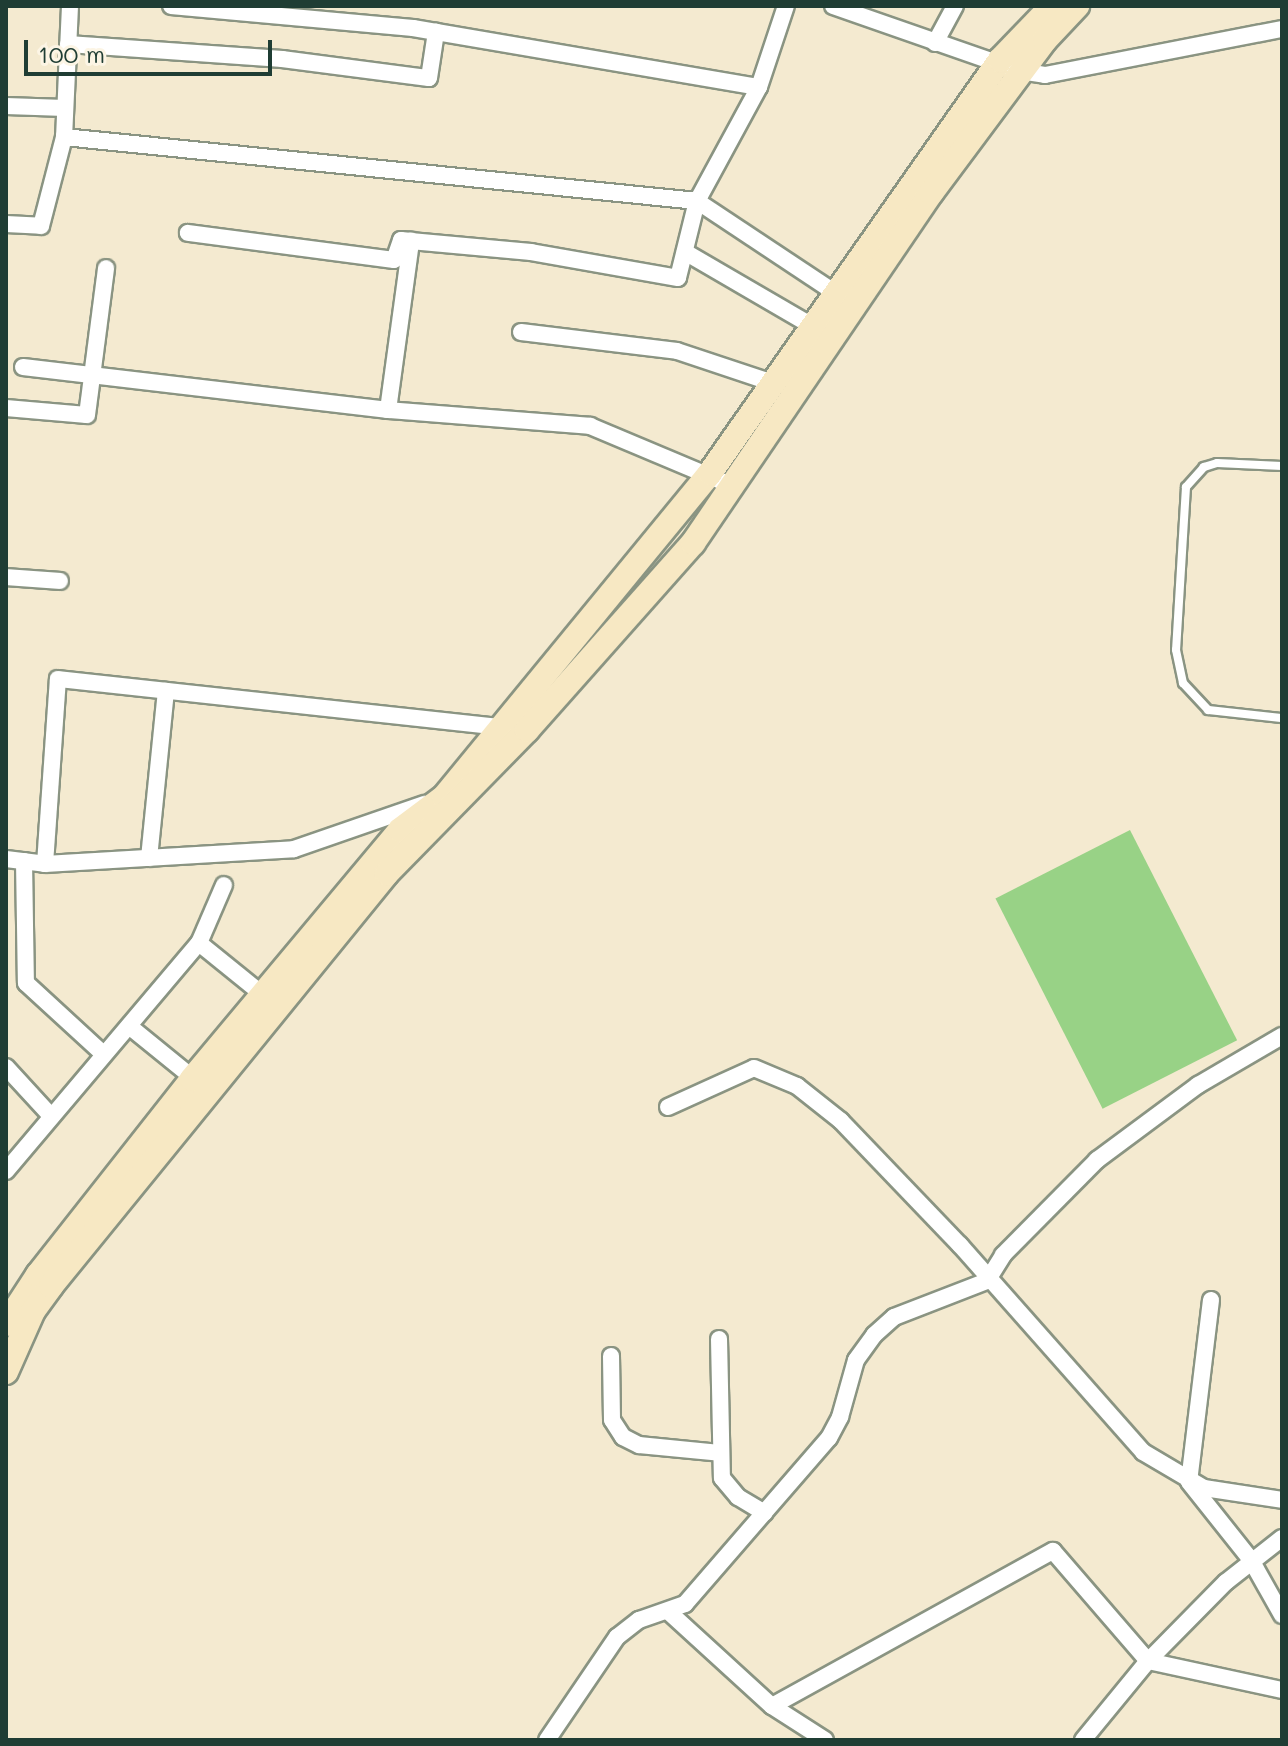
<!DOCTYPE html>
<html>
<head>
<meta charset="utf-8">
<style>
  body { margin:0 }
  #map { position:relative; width:1288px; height:1746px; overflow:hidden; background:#f4ead0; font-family:Mali,sans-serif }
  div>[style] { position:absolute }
  .green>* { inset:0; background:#98d286; transform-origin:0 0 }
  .roads { filter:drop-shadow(2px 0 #8a9482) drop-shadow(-2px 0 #8a9482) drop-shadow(0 2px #8a9482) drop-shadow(0 -2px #8a9482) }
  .lane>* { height:8px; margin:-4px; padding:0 4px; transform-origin:4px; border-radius:4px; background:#fff }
  .street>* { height:16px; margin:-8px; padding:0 8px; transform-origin:8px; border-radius:8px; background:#fff }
  .secondary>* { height:24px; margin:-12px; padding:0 12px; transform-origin:12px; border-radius:12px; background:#f7e8c3 }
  span { translate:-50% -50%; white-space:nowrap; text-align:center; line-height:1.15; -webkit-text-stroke:6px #fcf5e5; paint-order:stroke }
  .frame { position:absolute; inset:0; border:8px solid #1f3d34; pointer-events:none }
  .scale { position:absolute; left:24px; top:40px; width:248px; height:36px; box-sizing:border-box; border:4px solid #1f3d34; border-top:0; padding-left:10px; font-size:24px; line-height:28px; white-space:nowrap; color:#1f3d34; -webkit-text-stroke:6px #fcf5e5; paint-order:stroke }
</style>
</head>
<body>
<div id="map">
  <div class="green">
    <i style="left:1130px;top:830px;width:236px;height:151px;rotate:63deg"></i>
  </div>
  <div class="roads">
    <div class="lane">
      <i style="left:1282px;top:466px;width:65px;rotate:-177.4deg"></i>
      <i style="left:1217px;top:463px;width:14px;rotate:163deg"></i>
      <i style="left:1204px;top:467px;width:27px;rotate:132deg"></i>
      <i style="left:1186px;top:487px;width:163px;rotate:93.5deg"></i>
      <i style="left:1176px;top:650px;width:34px;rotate:78deg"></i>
      <i style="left:1183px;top:683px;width:37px;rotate:47deg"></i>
      <i style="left:1208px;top:710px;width:74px;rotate:6.2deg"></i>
    </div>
    <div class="street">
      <i style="left:70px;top:6px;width:131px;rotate:92.6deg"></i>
      <i style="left:64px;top:137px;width:636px;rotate:5.77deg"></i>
      <i style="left:697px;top:201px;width:168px;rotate:33.6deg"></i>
      <i style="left:171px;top:6px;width:243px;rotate:5.2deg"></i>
      <i style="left:413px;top:28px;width:351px;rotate:9.7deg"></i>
      <i style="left:759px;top:87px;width:130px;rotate:118.5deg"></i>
      <i style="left:697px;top:201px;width:79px;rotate:103.9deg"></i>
      <i style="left:678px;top:278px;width:149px;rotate:-170deg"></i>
      <i style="left:531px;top:252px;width:121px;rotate:-174.8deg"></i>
      <i style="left:411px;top:241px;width:10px;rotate:-174deg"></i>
      <i style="left:401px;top:240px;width:21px;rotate:109deg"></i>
      <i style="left:394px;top:260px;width:208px;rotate:-172.5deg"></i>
      <i style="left:833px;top:6px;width:198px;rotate:19.2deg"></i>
      <i style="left:1020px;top:71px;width:25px;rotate:9deg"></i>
      <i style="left:1045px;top:75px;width:241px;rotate:-11deg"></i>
      <i style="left:935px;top:43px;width:42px;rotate:-61.6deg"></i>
      <i style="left:68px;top:44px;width:215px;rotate:4deg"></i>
      <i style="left:282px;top:59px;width:148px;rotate:7.4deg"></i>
      <i style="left:429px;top:78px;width:47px;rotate:-81.3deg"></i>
      <i style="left:759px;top:87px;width:85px;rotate:-71.6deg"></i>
      <i style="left:6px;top:106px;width:59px;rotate:1.9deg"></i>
      <i style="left:6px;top:224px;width:35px;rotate:3deg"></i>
      <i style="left:41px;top:226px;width:92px;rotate:-75.5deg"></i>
      <i style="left:685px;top:252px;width:149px;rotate:30.2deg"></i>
      <i style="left:521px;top:332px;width:157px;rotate:6.9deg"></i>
      <i style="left:677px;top:351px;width:104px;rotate:18.4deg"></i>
      <i style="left:23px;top:367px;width:368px;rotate:6.7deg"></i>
      <i style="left:388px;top:410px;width:203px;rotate:4.5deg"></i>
      <i style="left:590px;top:426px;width:157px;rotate:22.8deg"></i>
      <i style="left:6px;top:408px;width:81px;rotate:4.9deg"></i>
      <i style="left:87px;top:415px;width:148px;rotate:-82.6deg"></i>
      <i style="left:388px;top:410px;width:171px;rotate:-82.2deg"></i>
      <i style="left:6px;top:577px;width:54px;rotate:4.2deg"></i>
      <i style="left:149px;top:858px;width:168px;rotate:-84.2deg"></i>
      <i style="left:6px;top:859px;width:39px;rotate:7deg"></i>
      <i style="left:45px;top:864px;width:249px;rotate:-3.4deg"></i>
      <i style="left:294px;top:849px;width:138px;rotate:-19.1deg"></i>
      <i style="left:24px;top:861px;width:122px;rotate:89.1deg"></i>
      <i style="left:26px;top:983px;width:103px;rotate:42.6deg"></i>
      <i style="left:45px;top:864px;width:185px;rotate:-86deg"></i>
      <i style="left:58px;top:679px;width:454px;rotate:6.2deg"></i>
      <i style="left:199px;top:943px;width:81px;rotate:39deg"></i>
      <i style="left:129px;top:1026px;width:89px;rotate:39.1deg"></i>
      <i style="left:6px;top:1067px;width:67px;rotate:47.4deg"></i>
      <i style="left:668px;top:1107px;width:94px;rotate:-24.4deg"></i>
      <i style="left:754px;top:1068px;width:47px;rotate:22.7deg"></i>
      <i style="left:797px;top:1086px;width:56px;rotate:38.5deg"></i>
      <i style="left:841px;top:1121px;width:172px;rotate:46.2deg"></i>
      <i style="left:960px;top:1245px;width:276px;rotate:48.5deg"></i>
      <i style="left:1143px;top:1452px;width:71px;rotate:30.5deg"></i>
      <i style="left:1204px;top:1488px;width:79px;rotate:8.7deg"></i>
      <i style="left:6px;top:1171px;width:299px;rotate:-49.8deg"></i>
      <i style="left:199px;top:943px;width:63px;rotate:-66.7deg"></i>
      <i style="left:1211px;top:1300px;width:183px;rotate:96.9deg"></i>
      <i style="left:1189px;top:1482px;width:100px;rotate:51.5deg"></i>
      <i style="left:1251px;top:1560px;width:63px;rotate:60.6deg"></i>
      <i style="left:719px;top:1339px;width:139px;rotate:88.8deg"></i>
      <i style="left:722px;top:1478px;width:25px;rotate:50deg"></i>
      <i style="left:738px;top:1497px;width:31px;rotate:31deg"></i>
      <i style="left:611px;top:1356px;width:64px;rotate:89.1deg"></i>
      <i style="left:612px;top:1420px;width:20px;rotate:57deg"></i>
      <i style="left:623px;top:1437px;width:18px;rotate:27deg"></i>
      <i style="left:639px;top:1445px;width:81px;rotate:5.6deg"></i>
      <i style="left:670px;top:1613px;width:138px;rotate:42.4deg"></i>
      <i style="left:772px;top:1706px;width:63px;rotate:32.7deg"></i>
      <i style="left:772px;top:1706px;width:321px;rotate:-28.9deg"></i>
      <i style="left:1053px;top:1551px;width:145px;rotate:49.2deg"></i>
      <i style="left:1148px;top:1661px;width:137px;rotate:12.2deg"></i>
      <i style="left:547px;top:1740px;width:125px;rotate:-55.8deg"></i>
      <i style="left:617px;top:1637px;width:28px;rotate:-38deg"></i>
      <i style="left:639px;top:1620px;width:49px;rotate:-19.2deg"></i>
      <i style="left:685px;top:1604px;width:220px;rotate:-49.1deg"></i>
      <i style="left:829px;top:1438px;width:24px;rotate:-62deg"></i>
      <i style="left:840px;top:1417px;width:59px;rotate:-74.3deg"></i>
      <i style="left:856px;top:1360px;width:31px;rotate:-54deg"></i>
      <i style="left:874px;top:1335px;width:27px;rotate:-42deg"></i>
      <i style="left:894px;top:1317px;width:100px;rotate:-21.2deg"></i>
      <i style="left:987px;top:1281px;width:31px;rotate:-58deg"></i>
      <i style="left:1003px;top:1255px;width:134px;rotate:-45.3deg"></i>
      <i style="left:1097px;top:1160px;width:126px;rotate:-36.6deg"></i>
      <i style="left:1198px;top:1085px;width:97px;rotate:-30.3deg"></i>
      <i style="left:1083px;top:1740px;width:102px;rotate:-50.6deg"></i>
      <i style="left:1148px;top:1661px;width:111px;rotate:-45.4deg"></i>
      <i style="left:1226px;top:1582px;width:71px;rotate:-38.2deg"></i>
    </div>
    <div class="secondary">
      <i style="left:6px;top:1324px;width:59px;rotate:-56.9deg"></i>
      <i style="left:38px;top:1275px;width:249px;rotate:-51.8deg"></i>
      <i style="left:192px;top:1079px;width:324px;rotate:-50.1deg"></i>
      <i style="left:400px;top:830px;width:55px;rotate:-36.9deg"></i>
      <i style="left:444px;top:797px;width:419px;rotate:-50.6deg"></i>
      <i style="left:710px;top:473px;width:505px;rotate:-54.92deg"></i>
      <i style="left:1000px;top:60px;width:75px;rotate:-46.1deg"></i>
      <i style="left:6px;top:1372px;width:67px;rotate:-66.1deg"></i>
      <i style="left:33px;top:1311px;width:31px;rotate:-54deg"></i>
      <i style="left:51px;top:1286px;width:532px;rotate:-50.87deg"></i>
      <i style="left:387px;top:873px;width:200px;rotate:-45.6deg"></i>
      <i style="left:527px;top:730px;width:250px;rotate:-48.4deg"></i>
      <i style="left:693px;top:543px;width:423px;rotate:-55.8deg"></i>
      <i style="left:931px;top:193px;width:191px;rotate:-53.3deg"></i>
      <i style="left:1045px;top:40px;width:47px;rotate:-46.7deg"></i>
    </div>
  </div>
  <div class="frame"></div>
  <div class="scale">100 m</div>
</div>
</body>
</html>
